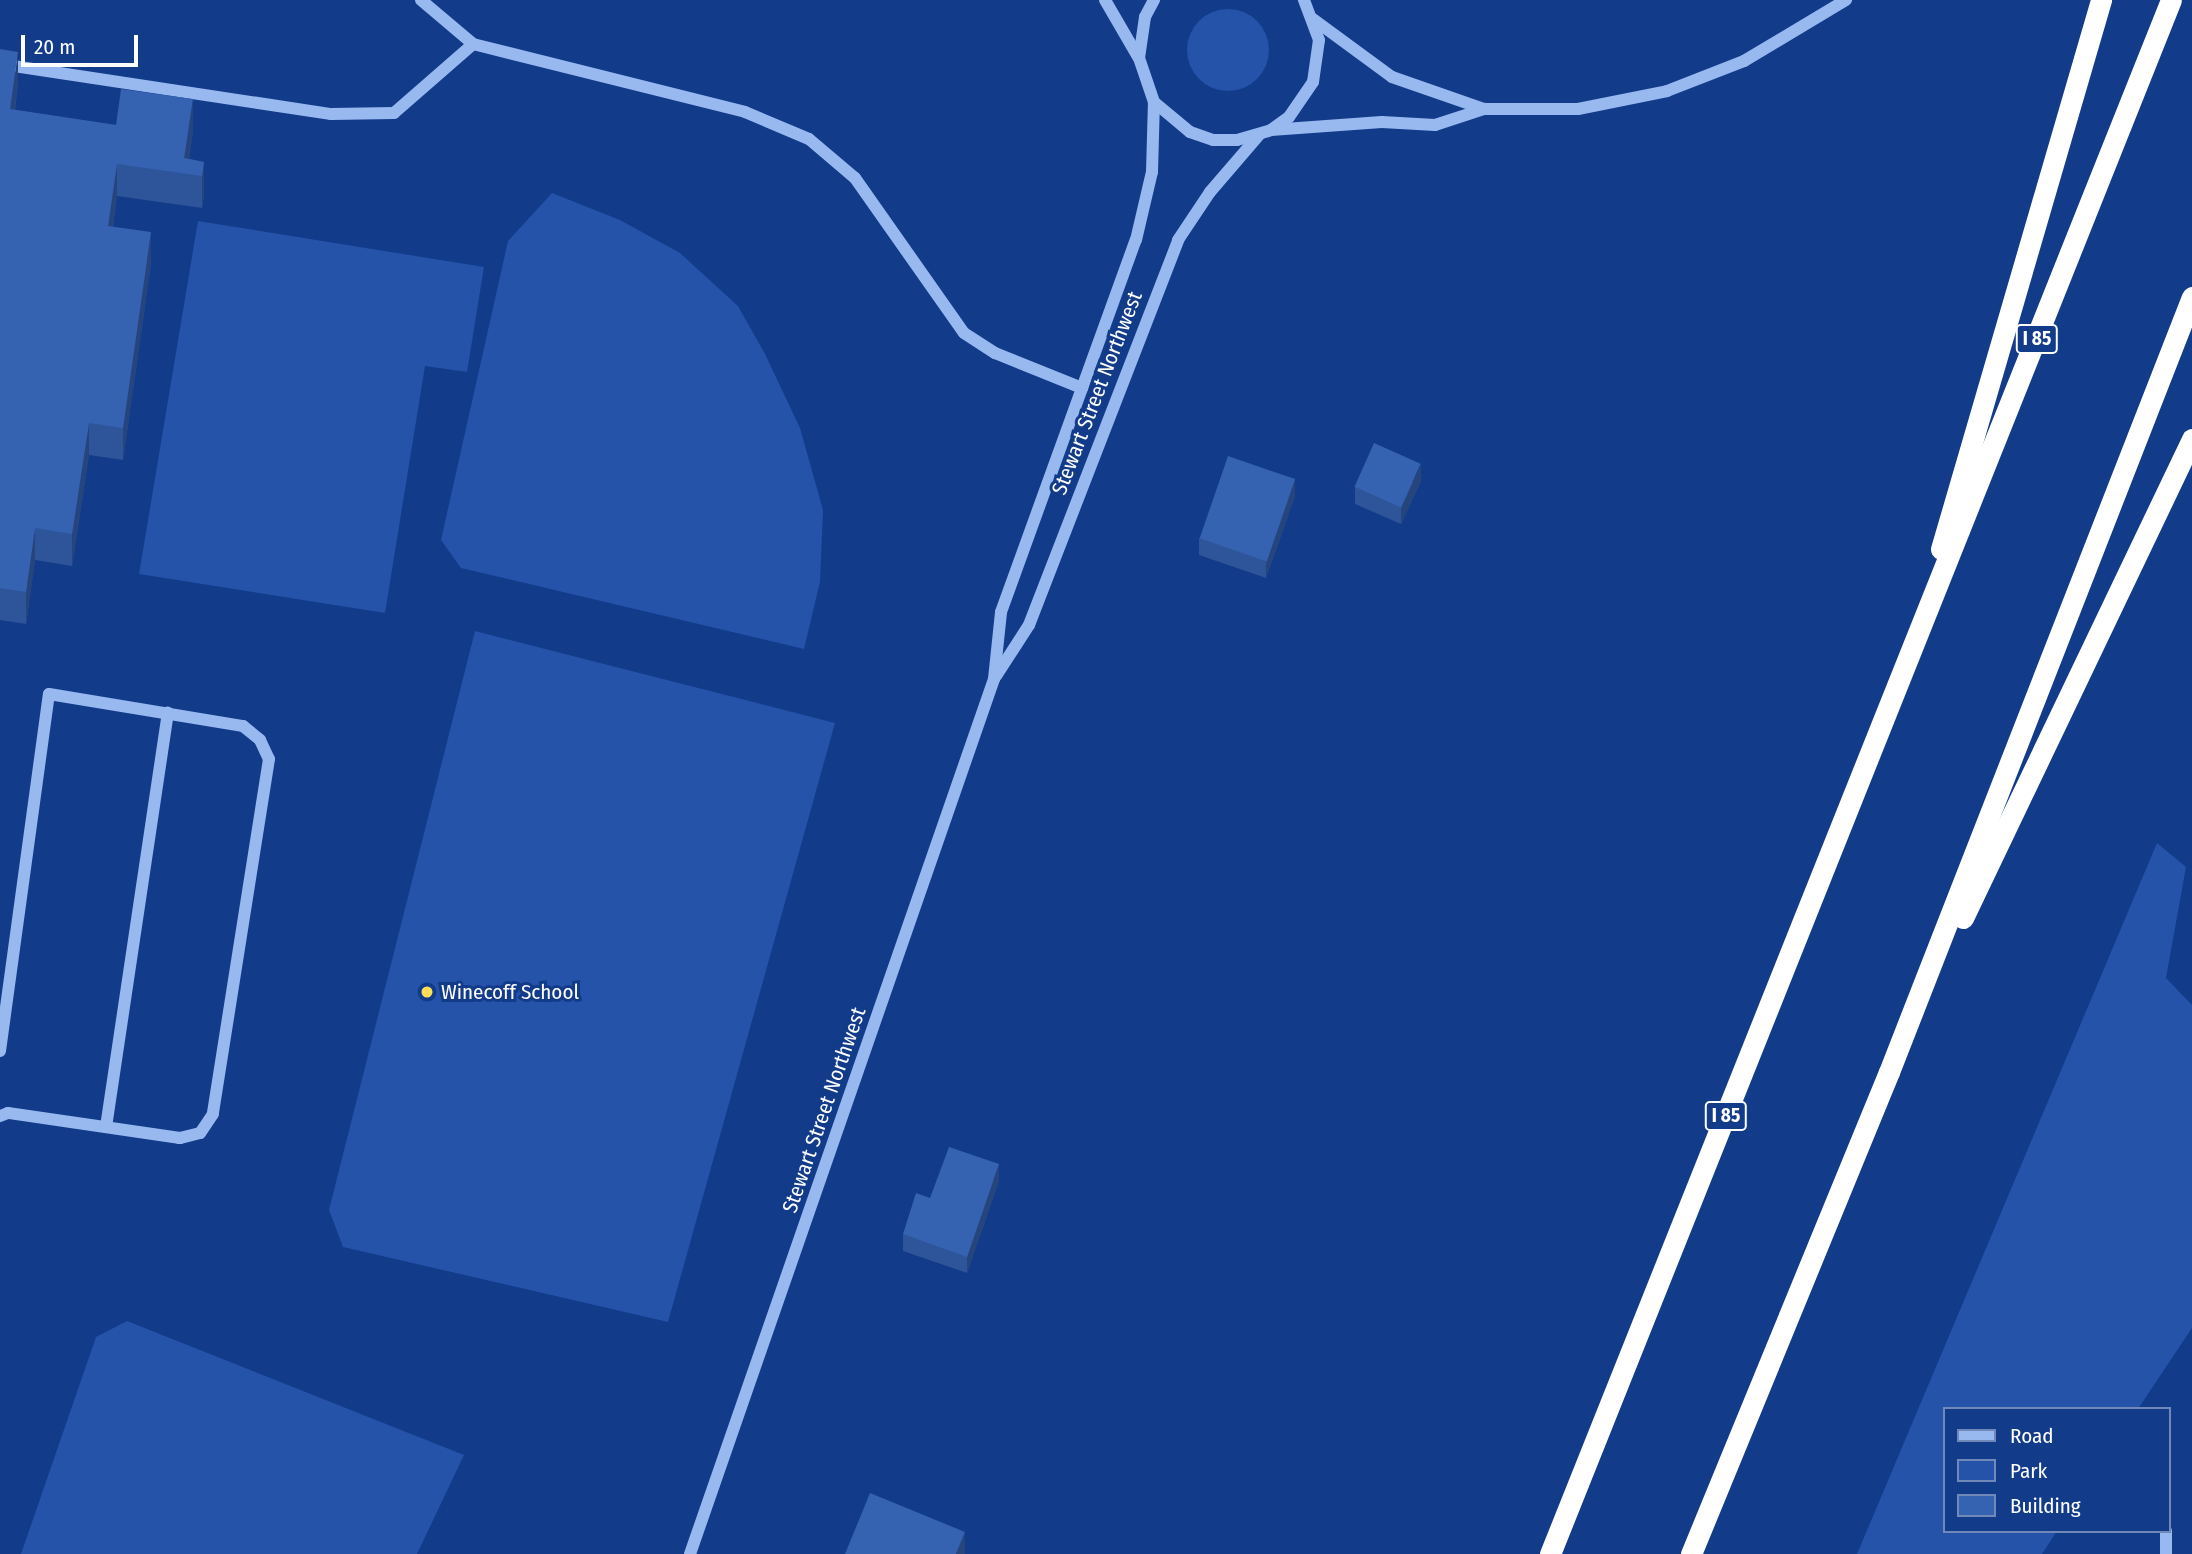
<!DOCTYPE html>
<html>
<head>
<meta charset="utf-8">
<style>
  body { margin:0 }
  #map { position:relative; width:2192px; height:1554px; overflow:hidden; background:#123b8a; font-family:"Fira Sans Condensed",sans-serif }
  div>[style] { position:absolute }
  .green>* { inset:0; background:#2453a9 }
  .round { border-radius:50% }
  .minor>* { height:12px; margin:-6px; padding:0 6px; transform-origin:6px; border-radius:6px; background:#98b8f0 }
  .highway>* { height:21px; margin:-10.5px; padding:0 10.5px; transform-origin:10.5px; border-radius:10.5px; background:#fff }
  .wall>* { inset:0; background:#2e5499 }
  .shaded-wall>* { inset:0; background:#26457d }
  .building>* { inset:0; background:#3662b2; transform-origin:0 0 }
  .dots>* { width:19px; height:19px; translate:-50% -50%; box-sizing:border-box; border:4px solid #123b8a; border-radius:50% }
  span { translate:-50% -50%; white-space:nowrap; text-align:center; line-height:1.15; -webkit-text-stroke:6px #123b8a; paint-order:stroke }
  .shield-label span { padding:2px 5px; background:#123b8a; border:2px solid; border-radius:5px; -webkit-text-stroke-width:0 }
  .shield-label { font-size:19px; color:#fff; font-weight:700 }
  .street-label { font-size:21px; color:#fff }
  .poi-label { font-size:21px; color:#fff }
  .left { translate:0 -50%; text-align:left }
  .legend { position:absolute; left:1943px; top:1407px; width:228px; height:126px; box-sizing:border-box; background:#123b8a; border:2px solid #7189b9; margin:0; padding:9px 12px; list-style:none; font-size:21px; color:#fff }
  .legend li { display:flex; align-items:center; gap:14px; height:35px }
  .legend b { width:35px; border:2px solid #7189b9 }
  .scale { position:absolute; left:21px; top:35px; width:117px; height:32px; box-sizing:border-box; border:4px solid #fff; border-top:0; padding-left:9px; font-size:21px; line-height:24px; white-space:nowrap; color:#fff; -webkit-text-stroke:5px #123b8a; paint-order:stroke }
</style>
</head>
<body>
<div id="map">
  <div class="green">
    <i class="round" style="left:1187px;top:9px;width:82px;height:82px"></i>
    <i style="clip-path:polygon(552px 193px,620px 220px,680px 253px,738px 306px,765px 354px,800px 428px,823px 510px,820px 582px,804px 649px,461px 568px,441px 540px,508px 241px)"></i>
    <i style="clip-path:polygon(198px 221px,484px 267px,467px 372px,425px 366px,385px 613px,139px 574px)"></i>
    <i style="clip-path:polygon(475px 631px,835px 723px,668px 1322px,343px 1247px,329px 1210px)"></i>
    <i style="clip-path:polygon(2157px 843px,2186px 867px,2166px 978px,2192px 1005px,2192px 1328px,2138px 1409px,1945px 1409px,1945px 1531px,2057px 1531px,2042px 1554px,1857px 1554px)"></i>
    <i style="clip-path:polygon(127px 1321px,464px 1455px,417px 1554px,21px 1554px,96px 1337px)"></i>
  </div>
  <div class="minor">
    <i style="left:421px;top:0;width:68px;rotate:40.2deg"></i>
    <i style="left:473px;top:44px;width:280px;rotate:14deg"></i>
    <i style="left:745px;top:112px;width:69px;rotate:22.9deg"></i>
    <i style="left:809px;top:139px;width:60px;rotate:40.3deg"></i>
    <i style="left:855px;top:178px;width:189px;rotate:54.9deg"></i>
    <i style="left:964px;top:333px;width:37px;rotate:33deg"></i>
    <i style="left:995px;top:353px;width:94px;rotate:21.9deg"></i>
    <i style="left:1105px;top:0;width:66px;rotate:59.9deg"></i>
    <i style="left:1154px;top:0;width:19px;rotate:118deg"></i>
    <i style="left:1145px;top:17px;width:41px;rotate:98.3deg"></i>
    <i style="left:1139px;top:58px;width:46px;rotate:71.2deg"></i>
    <i style="left:1154px;top:102px;width:47px;rotate:39.8deg"></i>
    <i style="left:1190px;top:132px;width:24px;rotate:19deg"></i>
    <i style="left:1213px;top:140px;width:24px"></i>
    <i style="left:1237px;top:140px;width:35px;rotate:-16deg"></i>
    <i style="left:1271px;top:130px;width:22px;rotate:-36deg"></i>
    <i style="left:1289px;top:117px;width:42px;rotate:-55.6deg"></i>
    <i style="left:1313px;top:82px;width:42px;rotate:-81.9deg"></i>
    <i style="left:1319px;top:40px;width:43px;rotate:-110.6deg"></i>
    <i style="left:1313px;top:19px;width:98px;rotate:36.3deg"></i>
    <i style="left:1392px;top:77px;width:97px;rotate:19.2deg"></i>
    <i style="left:0;top:64px;width:335px;rotate:8.6deg"></i>
    <i style="left:331px;top:114px;width:63px;rotate:-0.9deg"></i>
    <i style="left:394px;top:113px;width:105px;rotate:-41.1deg"></i>
    <i style="left:1271px;top:130px;width:111px;rotate:-4.1deg"></i>
    <i style="left:1382px;top:122px;width:53px;rotate:3.2deg"></i>
    <i style="left:1435px;top:125px;width:52px;rotate:-18.1deg"></i>
    <i style="left:1484px;top:109px;width:94px"></i>
    <i style="left:1578px;top:109px;width:91px;rotate:-11.4deg"></i>
    <i style="left:1667px;top:91px;width:83px;rotate:-21.3deg"></i>
    <i style="left:1744px;top:61px;width:119px;rotate:-30.9deg"></i>
    <i style="left:996px;top:676px;width:61px;rotate:-57.1deg"></i>
    <i style="left:1029px;top:625px;width:413px;rotate:-68.8deg"></i>
    <i style="left:1178px;top:240px;width:58px;rotate:-56.3deg"></i>
    <i style="left:1210px;top:192px;width:75px;rotate:-49.3deg"></i>
    <i style="left:0;top:1051px;width:360px;rotate:-82.2deg"></i>
    <i style="left:49px;top:694px;width:197px;rotate:9.4deg"></i>
    <i style="left:243px;top:726px;width:22px;rotate:39deg"></i>
    <i style="left:260px;top:740px;width:21px;rotate:65deg"></i>
    <i style="left:269px;top:759px;width:359px;rotate:99deg"></i>
    <i style="left:213px;top:1114px;width:23px;rotate:124deg"></i>
    <i style="left:200px;top:1133px;width:21px;rotate:166deg"></i>
    <i style="left:180px;top:1138px;width:174px;rotate:-171.7deg"></i>
    <i style="left:8px;top:1113px;width:9px;rotate:159deg"></i>
    <i style="left:106px;top:1127px;width:419px;rotate:-81.5deg"></i>
    <i style="left:690px;top:1554px;width:926px;rotate:-70.84deg"></i>
    <i style="left:994px;top:679px;width:67px;rotate:-84deg"></i>
    <i style="left:1001px;top:612px;width:396px;rotate:-70.1deg"></i>
    <i style="left:1136px;top:240px;width:70px;rotate:-76.8deg"></i>
    <i style="left:1152px;top:172px;width:70px;rotate:-88.4deg"></i>
    <i style="left:2166px;top:1554px;width:23px;rotate:-90deg"></i>
  </div>
  <div class="highway">
    <i style="left:1941px;top:549px;width:572px;rotate:-73.75deg"></i>
    <i style="left:1963px;top:918px;width:531px;rotate:-64.45deg"></i>
    <i style="left:1550px;top:1554px;width:1673px;rotate:-68.22deg"></i>
    <i style="left:1691px;top:1554px;width:521px;rotate:-67.67deg"></i>
    <i style="left:1889px;top:1072px;width:832px;rotate:-68.65deg"></i>
  </div>
  <div class="wall">
    <i style="clip-path:polygon(0 49px,18px 84px,15px 110px,116px 125px,193px 131px,189px 159px,204px 162px,204px 194px,202px 208px,117px 196px,113px 227px,151px 264px,123px 460px,89px 455px,72px 566px,35px 560px,26px 624px,0 620px)"></i>
    <i style="clip-path:polygon(1421px 481px,1401px 524px,1355px 504px,1355px 487px)"></i>
    <i style="clip-path:polygon(1295px 496px,1266px 578px,1199px 555px,1199px 538px)"></i>
    <i style="clip-path:polygon(999px 1181px,967px 1273px,903px 1251px,903px 1234px,930px 1198px)"></i>
  </div>
  <div class="shaded-wall">
    <i style="clip-path:polygon(18px 52px,18px 84px,10px 141px,10px 109px)"></i>
    <i style="clip-path:polygon(193px 99px,193px 131px,187px 174px,184px 158px)"></i>
    <i style="clip-path:polygon(204px 162px,204px 194px,202px 208px,202px 176px)"></i>
    <i style="clip-path:polygon(117px 164px,117px 196px,108px 258px,108px 226px)"></i>
    <i style="clip-path:polygon(151px 232px,151px 264px,123px 460px,123px 428px)"></i>
    <i style="clip-path:polygon(89px 423px,89px 455px,72px 566px,72px 534px)"></i>
    <i style="clip-path:polygon(1421px 464px,1421px 481px,1401px 524px,1401px 508px)"></i>
    <i style="clip-path:polygon(1295px 479px,1295px 496px,1266px 578px,1266px 562px)"></i>
    <i style="clip-path:polygon(35px 528px,35px 560px,26px 624px,26px 592px)"></i>
    <i style="clip-path:polygon(999px 1164px,999px 1181px,967px 1273px,967px 1257px)"></i>
    <i style="clip-path:polygon(965px 1532px,965px 1554px,956px 1554px)"></i>
  </div>
  <div class="building">
    <i style="clip-path:polygon(0 49px,18px 52px,10px 109px,116px 125px,121px 89px,193px 99px,184px 158px,204px 162px,202px 176px,117px 164px,108px 226px,151px 232px,123px 428px,89px 423px,72px 534px,35px 528px,26px 592px,0 588px)"></i>
    <i style="left:1374px;top:443px;width:51px;height:48px;rotate:24deg"></i>
    <i style="left:1228px;top:456px;width:71px;height:87px;rotate:19deg"></i>
    <i style="clip-path:polygon(949px 1147px,999px 1164px,967px 1257px,903px 1234px,916px 1193px,930px 1198px)"></i>
    <i style="clip-path:polygon(870px 1493px,965px 1532px,956px 1554px,845px 1554px)"></i>
  </div>
  <div class="dots">
    <i style="left:427px;top:992px;background:#ffdf58"></i>
  </div>
  <div class="shield-label">
    <span style="left:2037px;top:339px">I 85</span>
    <span style="left:1726px;top:1116px">I 85</span>
  </div>
  <div class="street-label">
    <span style="left:1097px;top:393px;rotate:-69deg">Stewart Street Northwest</span>
    <span style="left:824px;top:1110px;rotate:-71deg">Stewart Street Northwest</span>
  </div>
  <div class="poi-label">
    <span class="left" style="left:441px;top:992px">Winecoff School</span>
  </div>
  <ul class="legend">
  <li><b style="height:9px;background:#98b8f0"></b>Road</li>
  <li><b style="height:19px;background:#2453a9"></b>Park</li>
  <li><b style="height:19px;background:#3662b2"></b>Building</li>
  </ul>
  <div class="scale">20 m</div>
</div>
</body>
</html>
